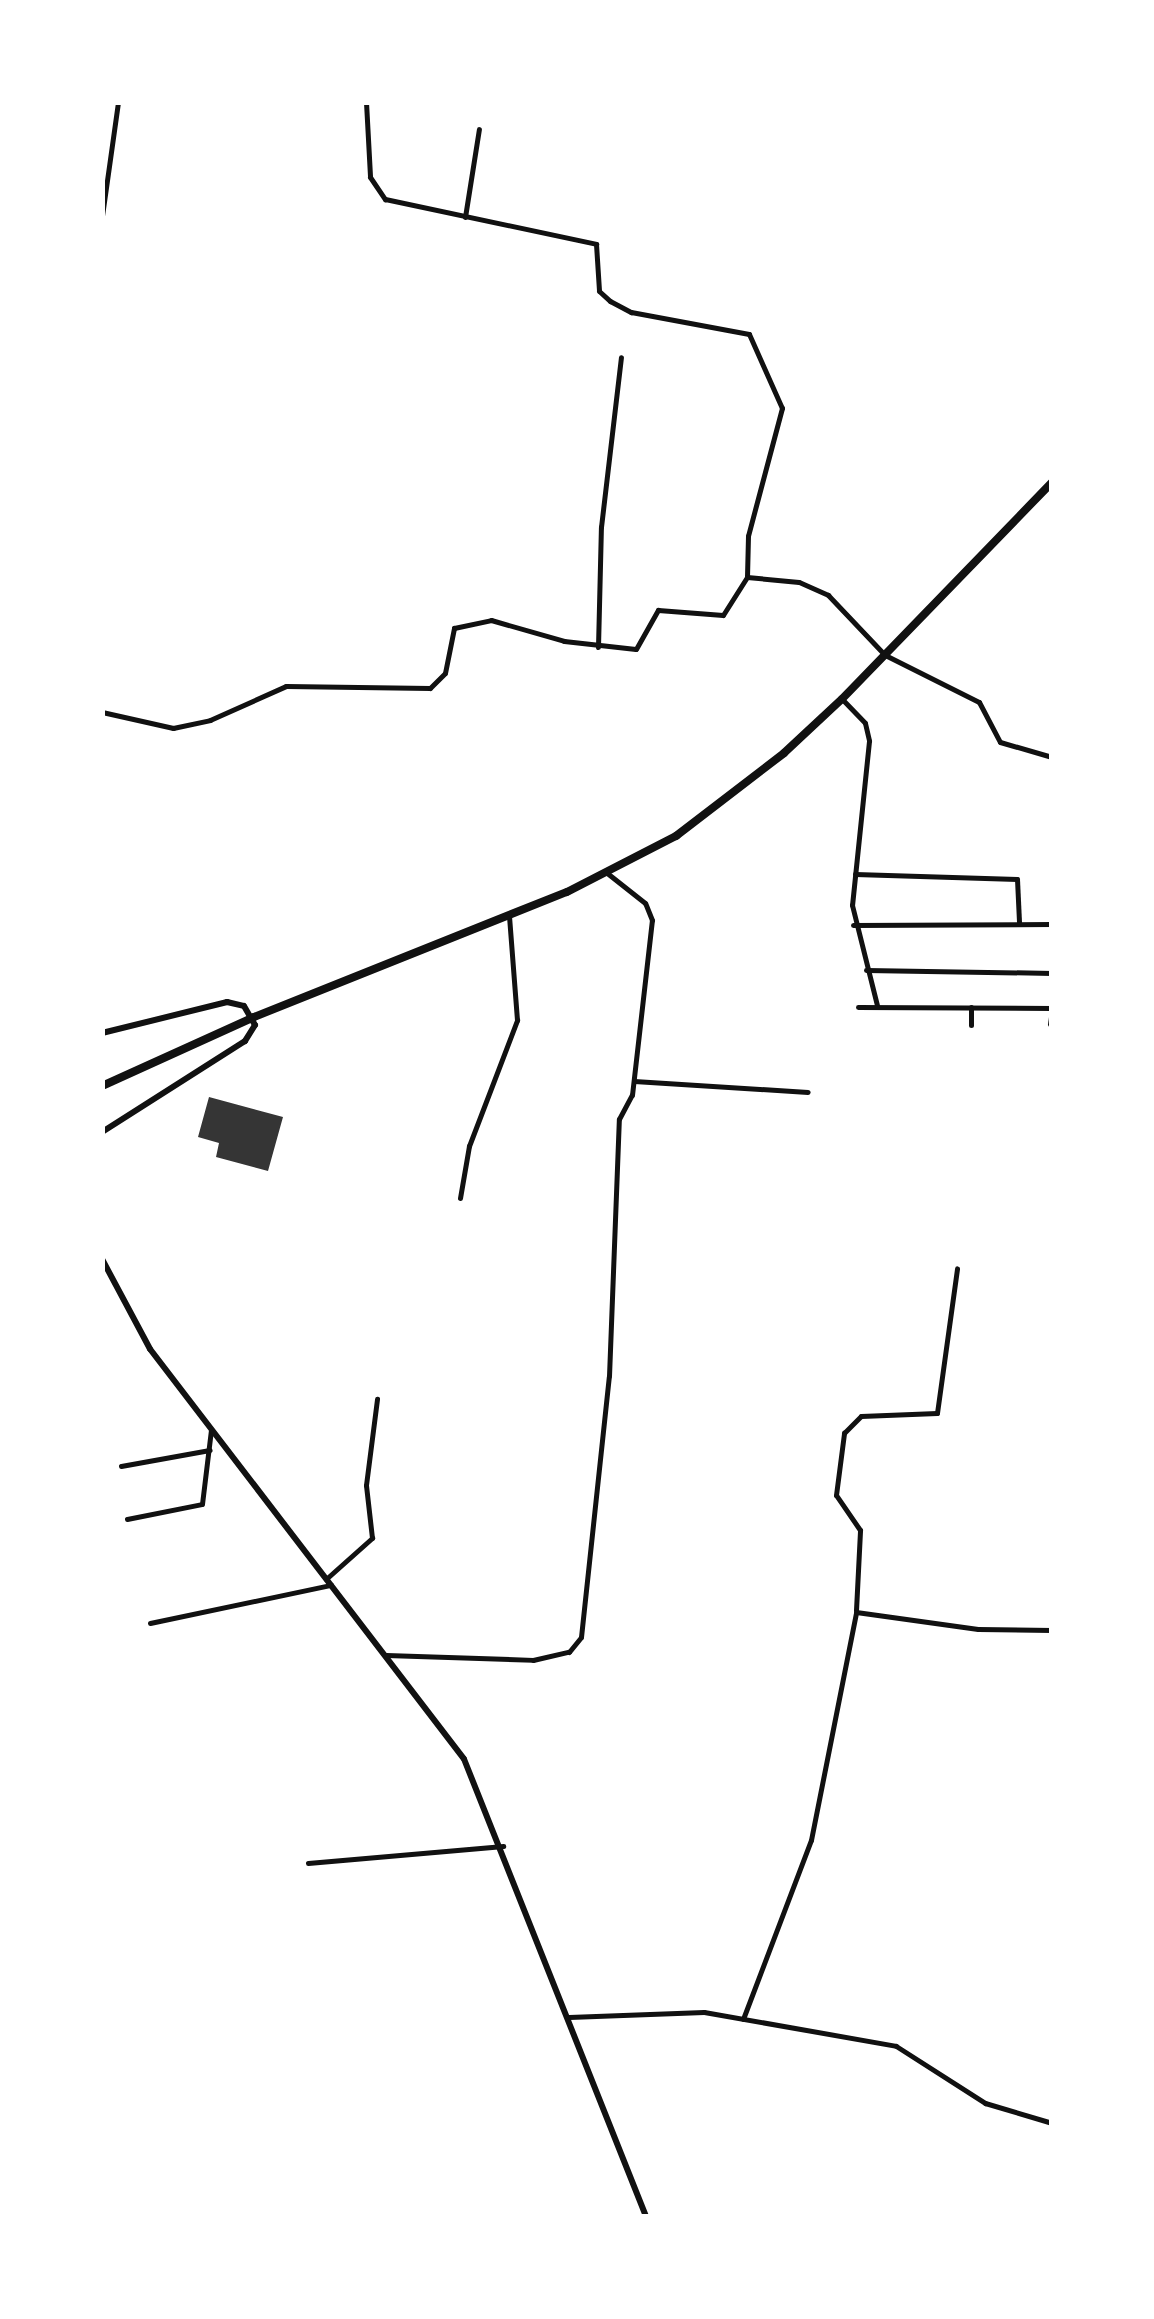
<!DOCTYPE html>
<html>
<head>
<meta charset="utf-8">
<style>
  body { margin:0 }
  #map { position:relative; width:1154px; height:2319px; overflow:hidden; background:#fff; font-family:"PT Sans Narrow",sans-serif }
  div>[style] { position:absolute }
  .building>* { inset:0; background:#353535 }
  .minor>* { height:5px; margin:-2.5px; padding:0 2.5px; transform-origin:2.5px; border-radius:2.5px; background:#111 }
  .tertiary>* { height:5px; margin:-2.5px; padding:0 2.5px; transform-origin:2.5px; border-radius:2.5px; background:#111 }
  .secondary>* { height:6px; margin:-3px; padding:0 3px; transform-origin:3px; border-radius:3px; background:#111 }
  .primary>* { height:8px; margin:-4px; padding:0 4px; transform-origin:4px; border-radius:4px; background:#111 }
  span { translate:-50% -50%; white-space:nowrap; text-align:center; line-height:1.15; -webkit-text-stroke:9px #fff; paint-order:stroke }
  .frame { position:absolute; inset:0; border:105px solid #fff; pointer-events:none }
</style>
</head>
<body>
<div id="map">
  <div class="building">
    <i style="clip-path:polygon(209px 1097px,283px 1117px,268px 1171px,216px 1157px,219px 1143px,198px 1137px)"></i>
  </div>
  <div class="minor">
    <i style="left:366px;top:102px;width:75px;rotate:86.9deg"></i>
    <i style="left:370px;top:177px;width:27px;rotate:56deg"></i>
    <i style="left:385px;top:199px;width:216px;rotate:12deg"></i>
    <i style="left:596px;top:244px;width:47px;rotate:86.3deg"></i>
    <i style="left:599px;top:291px;width:15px;rotate:42deg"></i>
    <i style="left:610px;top:301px;width:24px;rotate:28deg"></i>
    <i style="left:631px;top:312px;width:120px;rotate:10.6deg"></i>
    <i style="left:749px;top:334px;width:81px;rotate:66deg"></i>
    <i style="left:782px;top:408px;width:132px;rotate:104.9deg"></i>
    <i style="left:748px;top:536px;width:41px;rotate:91.4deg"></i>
    <i style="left:747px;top:577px;width:52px;rotate:5.5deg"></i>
    <i style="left:799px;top:582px;width:32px;rotate:24deg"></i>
    <i style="left:828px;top:595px;width:83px;rotate:46.5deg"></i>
    <i style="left:885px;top:655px;width:105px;rotate:26.6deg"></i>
    <i style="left:979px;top:702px;width:45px;rotate:62.3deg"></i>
    <i style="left:1000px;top:742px;width:54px;rotate:16.1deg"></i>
    <i style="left:897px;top:102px;width:45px"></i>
    <i style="left:102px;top:216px;width:115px;rotate:-82deg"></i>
    <i style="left:465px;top:217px;width:89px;rotate:-81deg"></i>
    <i style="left:598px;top:647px;width:120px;rotate:-88.6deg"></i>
    <i style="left:601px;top:527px;width:171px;rotate:-83.3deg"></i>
    <i style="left:842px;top:699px;width:33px;rotate:46deg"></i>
    <i style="left:865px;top:723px;width:18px;rotate:77deg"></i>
    <i style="left:869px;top:741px;width:165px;rotate:95.9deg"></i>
    <i style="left:852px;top:905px;width:103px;rotate:76deg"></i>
    <i style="left:102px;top:712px;width:73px;rotate:12.7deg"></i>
    <i style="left:173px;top:728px;width:38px;rotate:-12deg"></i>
    <i style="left:210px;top:720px;width:83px;rotate:-24.1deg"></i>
    <i style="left:286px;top:686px;width:144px;rotate:0.8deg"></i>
    <i style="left:430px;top:688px;width:21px;rotate:-45deg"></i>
    <i style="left:445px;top:673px;width:46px;rotate:-78.7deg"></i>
    <i style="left:454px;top:628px;width:38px;rotate:-12deg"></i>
    <i style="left:491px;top:620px;width:76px;rotate:16deg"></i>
    <i style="left:564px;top:641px;width:72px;rotate:6.3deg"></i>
    <i style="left:636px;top:649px;width:45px;rotate:-60.6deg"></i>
    <i style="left:658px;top:610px;width:65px;rotate:4.4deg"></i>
    <i style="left:723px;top:615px;width:45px;rotate:-57.7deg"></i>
    <i style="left:855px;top:874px;width:162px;rotate:1.8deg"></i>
    <i style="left:1017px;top:879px;width:43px;rotate:87.3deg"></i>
    <i style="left:853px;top:925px;width:199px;rotate:-0.3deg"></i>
    <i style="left:866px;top:970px;width:186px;rotate:0.9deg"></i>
    <i style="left:858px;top:1007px;width:194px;rotate:0.3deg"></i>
    <i style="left:971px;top:1007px;width:18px;rotate:90deg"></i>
    <i style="left:1050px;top:1024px;width:15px;rotate:-82deg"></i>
    <i style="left:634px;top:1081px;width:174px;rotate:3.6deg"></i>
    <i style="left:460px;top:1198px;width:53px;rotate:-80.2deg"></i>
    <i style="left:469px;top:1146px;width:135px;rotate:-69.1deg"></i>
    <i style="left:517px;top:1020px;width:105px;rotate:-94.4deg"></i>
    <i style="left:121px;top:1466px;width:90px;rotate:-10.2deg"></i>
    <i style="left:127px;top:1519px;width:76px;rotate:-11.3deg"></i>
    <i style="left:202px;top:1504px;width:75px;rotate:-83.1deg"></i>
    <i style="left:326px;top:1579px;width:62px;rotate:-41.7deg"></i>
    <i style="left:372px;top:1538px;width:53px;rotate:-96.5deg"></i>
    <i style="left:366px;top:1485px;width:87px;rotate:-82.7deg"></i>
    <i style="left:856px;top:1610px;width:80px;rotate:-87.1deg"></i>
    <i style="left:860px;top:1530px;width:42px;rotate:-124.4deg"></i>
    <i style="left:836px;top:1495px;width:63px;rotate:-82.6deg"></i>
    <i style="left:844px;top:1433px;width:24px;rotate:-45deg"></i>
    <i style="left:861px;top:1416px;width:76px;rotate:-2.3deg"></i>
    <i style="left:937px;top:1413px;width:146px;rotate:-82.1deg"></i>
    <i style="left:150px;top:1623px;width:185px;rotate:-11.9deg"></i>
    <i style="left:386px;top:1655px;width:147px;rotate:1.9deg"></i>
    <i style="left:533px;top:1660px;width:37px;rotate:-13deg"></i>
    <i style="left:569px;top:1652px;width:19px;rotate:-51deg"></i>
    <i style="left:581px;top:1637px;width:262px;rotate:-83.9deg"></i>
    <i style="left:609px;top:1376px;width:257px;rotate:-87.8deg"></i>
    <i style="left:619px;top:1119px;width:27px;rotate:-62deg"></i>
    <i style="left:632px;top:1095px;width:176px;rotate:-83.5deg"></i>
    <i style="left:652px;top:920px;width:18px;rotate:-112deg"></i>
    <i style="left:645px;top:903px;width:48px;rotate:-141.7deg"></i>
    <i style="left:308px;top:1863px;width:196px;rotate:-5deg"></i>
    <i style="left:743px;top:2019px;width:191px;rotate:-69.2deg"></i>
    <i style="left:811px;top:1840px;width:232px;rotate:-78.8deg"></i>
    <i style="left:856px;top:1612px;width:123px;rotate:7.9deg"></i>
    <i style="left:978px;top:1629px;width:74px;rotate:0.8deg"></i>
  </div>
  <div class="tertiary">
    <i style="left:569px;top:2017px;width:135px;rotate:-2.1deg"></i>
    <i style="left:704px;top:2012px;width:195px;rotate:10deg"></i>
    <i style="left:896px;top:2046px;width:106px;rotate:32.6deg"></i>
    <i style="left:985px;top:2103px;width:70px;rotate:16.6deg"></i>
  </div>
  <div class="secondary">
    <i style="left:102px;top:1033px;width:129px;rotate:-13.9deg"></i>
    <i style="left:227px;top:1002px;width:17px;rotate:13deg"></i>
    <i style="left:244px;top:1006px;width:22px;rotate:60deg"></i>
    <i style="left:255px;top:1025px;width:19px;rotate:122deg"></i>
    <i style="left:245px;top:1041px;width:169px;rotate:147.5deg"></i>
    <i style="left:102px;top:1259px;width:102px;rotate:61.9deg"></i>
    <i style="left:150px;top:1349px;width:516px;rotate:52.55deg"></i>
    <i style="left:464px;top:1759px;width:492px;rotate:68.3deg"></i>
  </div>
  <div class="primary">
    <i style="left:102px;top:1086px;width:167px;rotate:-24.4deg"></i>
    <i style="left:254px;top:1017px;width:337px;rotate:-21.8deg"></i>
    <i style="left:567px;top:892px;width:123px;rotate:-27.2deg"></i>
    <i style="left:676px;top:836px;width:136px;rotate:-37.5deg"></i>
    <i style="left:784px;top:753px;width:79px;rotate:-43deg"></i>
    <i style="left:842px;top:699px;width:302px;rotate:-45.9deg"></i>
  </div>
  <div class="frame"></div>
</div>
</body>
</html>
